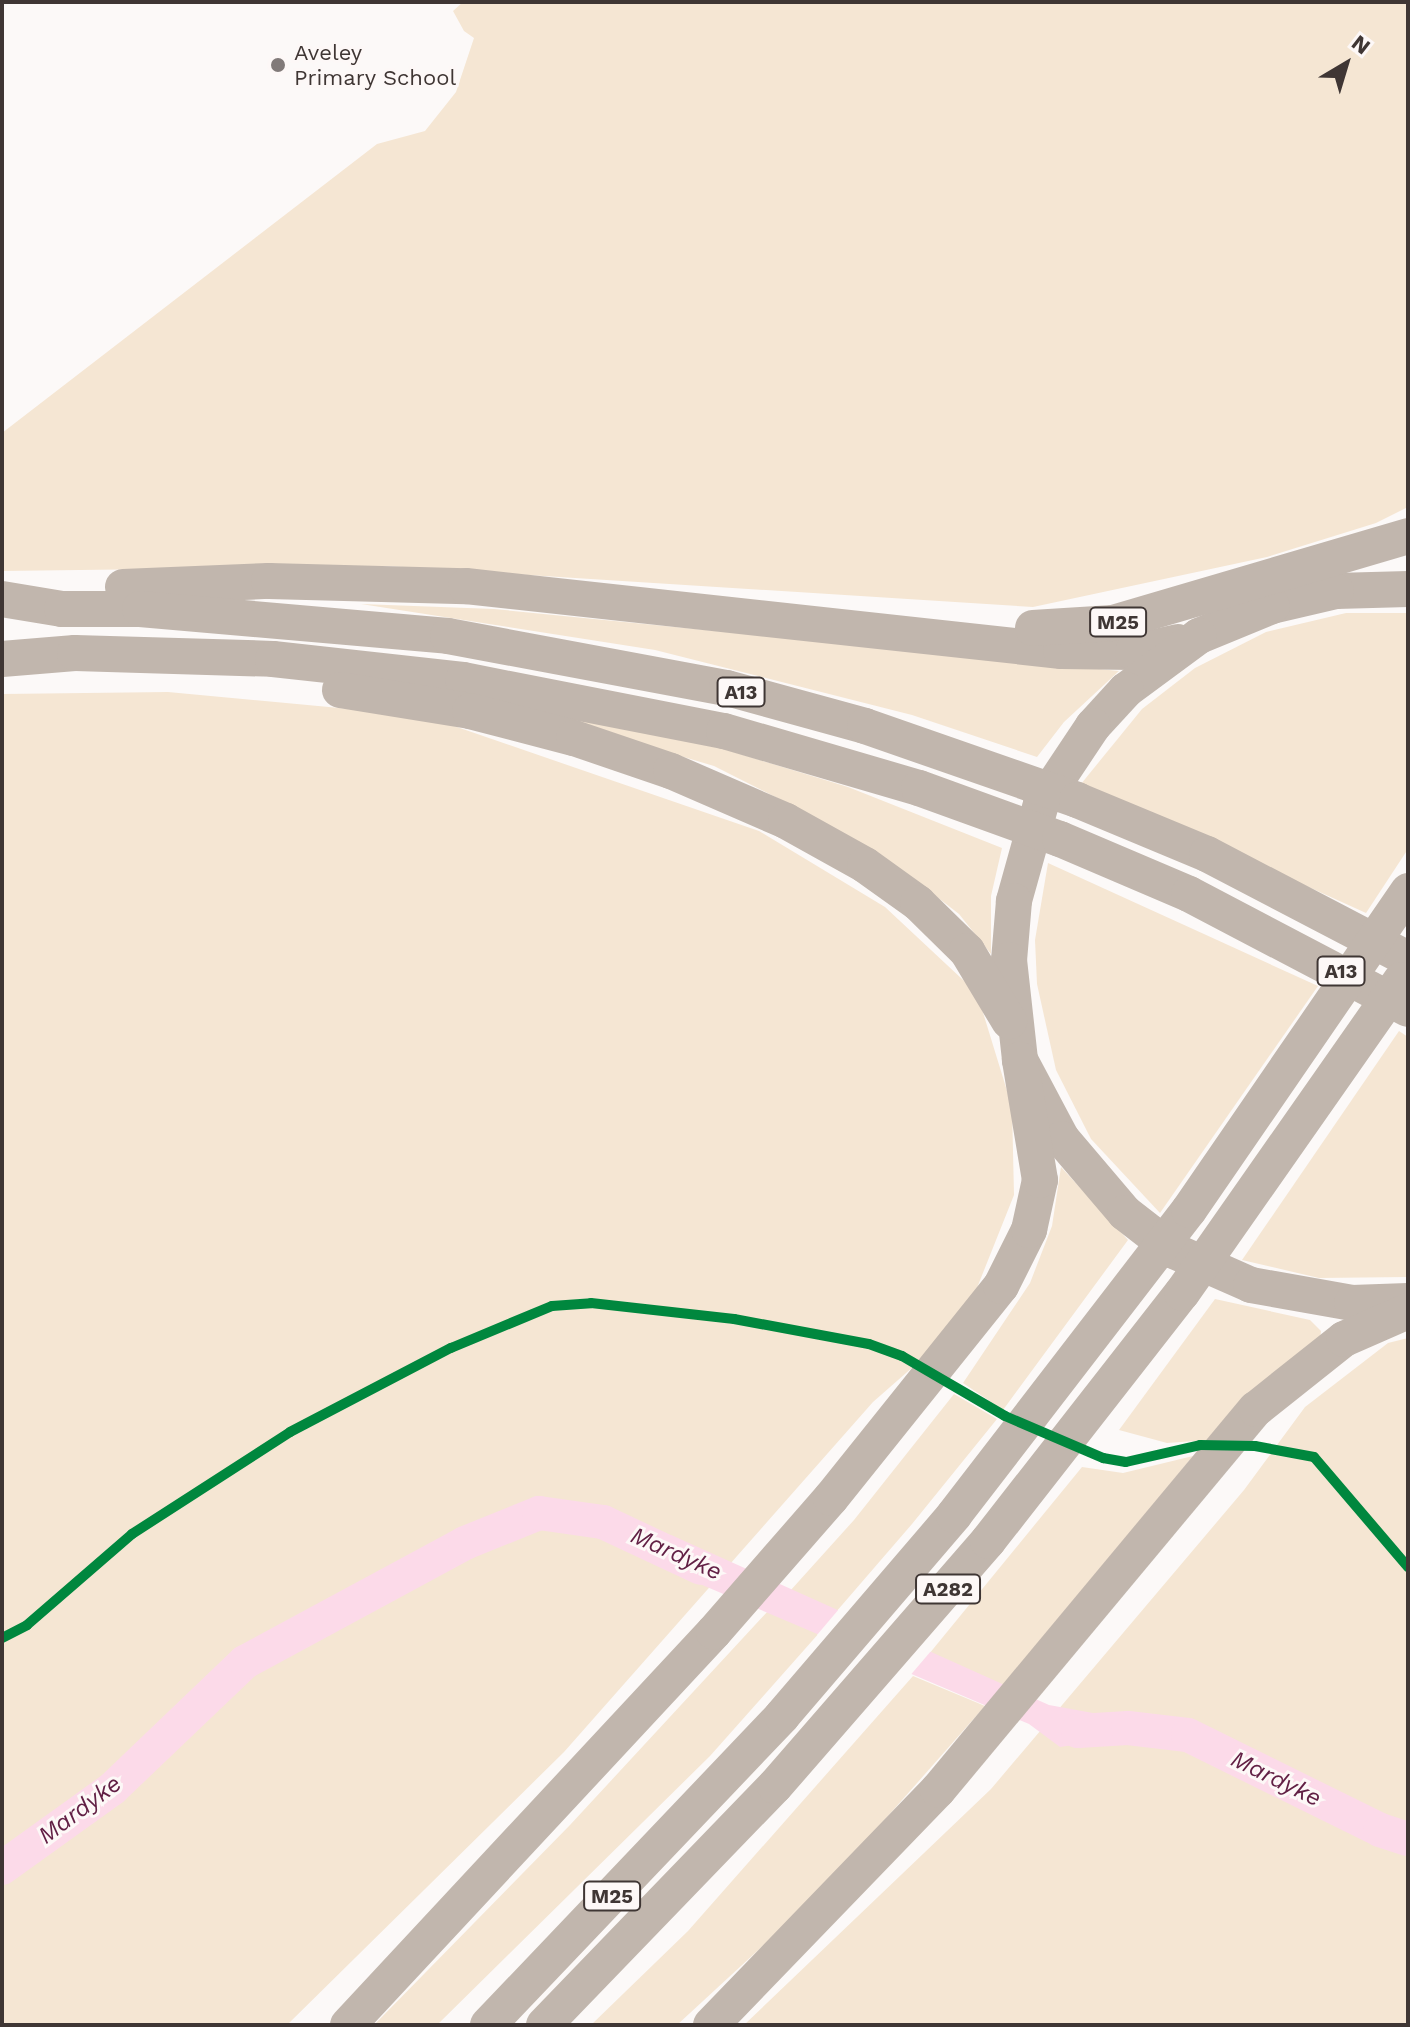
<!DOCTYPE html>
<html>
<head>
<meta charset="utf-8">
<style>
  body { margin:0 }
  #map { position:relative; width:1410px; height:2027px; overflow:hidden; background:#fcf9f8; font-family:"Work Sans",sans-serif }
  div>[style] { position:absolute }
  .green>* { inset:0; background:#f5e6d3 }
  .water>* { inset:0; background:#fcdae9 }
  .pier>* { inset:0; background:#fcf9f8 }
  .river>* { height:34px; margin:-17px; padding:0 17px; transform-origin:17px; border-radius:17px; background:#fcdae9 }
  .highway>* { height:36px; margin:-18px; padding:0 18px; transform-origin:18px; border-radius:18px; background:#c1b6ad }
  .cycleway>* { height:10px; margin:-5px; padding:0 5px; transform-origin:5px; border-radius:5px; background:#00873e }
  .dots>* { width:22px; height:22px; translate:-50% -50%; box-sizing:border-box; border:4px solid #fdf8f7; border-radius:50% }
  span { translate:-50% -50%; white-space:nowrap; text-align:center; line-height:1.15; -webkit-text-stroke:6px #fdf8f7; paint-order:stroke }
  .shield-label span { padding:2px 6px; background:#fdf8f7; border:2px solid; border-radius:6px; -webkit-text-stroke-width:0 }
  .shield-label { font-size:20px; color:#3f3634; font-weight:700 }
  .poi-label { font-size:22px; color:#3f3634 }
  .left { translate:0 -50%; text-align:left }
  .water-label { font-size:24px; color:#622045; font-style:italic }
  .frame { position:absolute; inset:0; border:4px solid #3f3634; pointer-events:none }
  .north { position:absolute; left:1306px; top:24px; width:80px; height:80px; -webkit-text-stroke:6px #fdf8f7; paint-order:stroke; rotate:38deg; font-size:22px; font-weight:700; line-height:32px; text-align:center; color:#3f3634 }
  .north::after { content:''; display:block; margin:auto; width:28px; height:36px; background:#3f3634; clip-path:polygon(50% 0,100% 100%,50% 72%,0 100%) }
</style>
</head>
<body>
<div id="map">
  <div class="green">
    <i style="clip-path:polygon(463px 2px,1408px 2px,1408px 507px,1376px 523px,1267px 557px,1033px 607px,387px 566px,2px 571px,2px 433px,377px 144px,425px 131px,456px 92px,474px 38px,464px 31px,453px 11px)"></i>
    <i style="clip-path:polygon(361px 604px,494px 609px,1119px 671px,1064px 722px,1037px 757px,912px 715px,655px 650px)"></i>
    <i style="clip-path:polygon(1346px 613px,1408px 613px,1408px 849px,1366px 913px,1081px 784px,1142px 709px,1195px 668px,1266px 632px)"></i>
    <i style="clip-path:polygon(168px 692px,425px 716px,759px 831px,885px 907px,977px 993px,1012px 1107px,1014px 1195px,963px 1323px,873px 1402px,564px 1752px,287px 2025px,2px 2025px,2px 694px)"></i>
    <i style="clip-path:polygon(495px 701px,724px 749px,848px 787px,1002px 848px,991px 896px,991px 954px,959px 914px,906px 873px,803px 811px,714px 766px)"></i>
    <i style="clip-path:polygon(1048px 863px,1318px 986px,1160px 1213px,1091px 1139px,1056px 1070px,1037px 984px,1035px 940px)"></i>
    <i style="clip-path:polygon(1399px 1031px,1408px 1037px,1408px 1277px,1319px 1278px,1242px 1260px)"></i>
    <i style="clip-path:polygon(1061px 1167px,1128px 1240px,1003px 1410px,963px 1383px,1030px 1283px,1052px 1226px)"></i>
    <i style="clip-path:polygon(1215px 1299px,1310px 1320px,1321px 1331px,1320px 1339px,1223px 1439px,1167px 1443px,1119px 1430px)"></i>
    <i style="clip-path:polygon(1408px 1338px,1408px 2025px,744px 2025px,991px 1789px,1244px 1490px,1305px 1407px,1388px 1343px)"></i>
    <i style="clip-path:polygon(954px 1394px,997px 1419px,912px 1524px,836px 1612px,790px 1591px,854px 1520px)"></i>
    <i style="clip-path:polygon(1193px 1456px,1006px 1687px,929px 1654px,1082px 1467px,1123px 1473px)"></i>
    <i style="clip-path:polygon(768px 1611px,820px 1632px,710px 1756px,437px 2025px,374px 2025px,570px 1825px)"></i>
    <i style="clip-path:polygon(913px 1676px,985px 1706px,820px 1893px,677px 2025px,591px 2025px,688px 1931px)"></i>
  </div>
  <div class="water">
    <i style="clip-path:polygon(671px 1535px,1049px 1705px,1115px 1717px,1104px 1740px,1060px 1747px,1029px 1724px,667px 1570px,656px 1560px)"></i>
  </div>
  <div class="pier">
    <i style="clip-path:polygon(839px 1609px,931px 1651px,908px 1678px,817px 1635px)"></i>
  </div>
  <div class="river">
    <i style="left:1066px;top:1726px;width:13px;rotate:23deg"></i>
    <i style="left:1078px;top:1731px;width:50px;rotate:-3.4deg"></i>
    <i style="left:1128px;top:1728px;width:60px;rotate:6.7deg"></i>
    <i style="left:1188px;top:1735px;width:214px;rotate:26.3deg"></i>
    <i style="left:1380px;top:1830px;width:29px;rotate:18deg"></i>
    <i style="left:2px;top:1868px;width:135px;rotate:-35.7deg"></i>
    <i style="left:112px;top:1789px;width:184px;rotate:-43.7deg"></i>
    <i style="left:245px;top:1662px;width:250px;rotate:-28.4deg"></i>
    <i style="left:465px;top:1543px;width:80px;rotate:-22.1deg"></i>
    <i style="left:539px;top:1513px;width:65px;rotate:8deg"></i>
    <i style="left:603px;top:1522px;width:108px;rotate:25.1deg"></i>
  </div>
  <div class="highway">
    <i style="left:123px;top:587px;width:146px;rotate:-2.4deg"></i>
    <i style="left:269px;top:581px;width:197px;rotate:1.5deg"></i>
    <i style="left:466px;top:586px;width:599px;rotate:6.23deg"></i>
    <i style="left:1061px;top:651px;width:72px;rotate:0.8deg"></i>
    <i style="left:1133px;top:652px;width:46px;rotate:-12.5deg"></i>
    <i style="left:1408px;top:589px;width:72px;rotate:178.4deg"></i>
    <i style="left:1336px;top:591px;width:66px;rotate:166.8deg"></i>
    <i style="left:1272px;top:606px;width:79px;rotate:157.7deg"></i>
    <i style="left:1199px;top:636px;width:91px;rotate:143.5deg"></i>
    <i style="left:1126px;top:690px;width:49px;rotate:132.5deg"></i>
    <i style="left:1093px;top:726px;width:94px;rotate:123.7deg"></i>
    <i style="left:1041px;top:804px;width:101px;rotate:105.6deg"></i>
    <i style="left:1014px;top:901px;width:59px;rotate:94.8deg"></i>
    <i style="left:1009px;top:960px;width:101px;rotate:83.7deg"></i>
    <i style="left:1020px;top:1060px;width:89px;rotate:62deg"></i>
    <i style="left:1062px;top:1139px;width:97px;rotate:49.6deg"></i>
    <i style="left:1125px;top:1213px;width:62px;rotate:37.8deg"></i>
    <i style="left:1174px;top:1251px;width:84px;rotate:23.8deg"></i>
    <i style="left:1251px;top:1285px;width:103px;rotate:10.1deg"></i>
    <i style="left:1352px;top:1303px;width:56px;rotate:-2deg"></i>
    <i style="left:2px;top:599px;width:61px;rotate:9.5deg"></i>
    <i style="left:62px;top:609px;width:78px"></i>
    <i style="left:140px;top:609px;width:309px;rotate:5deg"></i>
    <i style="left:448px;top:636px;width:284px;rotate:10.6deg"></i>
    <i style="left:727px;top:688px;width:143px;rotate:15.4deg"></i>
    <i style="left:865px;top:726px;width:225px;rotate:19.2deg"></i>
    <i style="left:1077px;top:800px;width:141px;rotate:22.6deg"></i>
    <i style="left:1207px;top:854px;width:227px;rotate:27.6deg"></i>
    <i style="left:1033px;top:628px;width:80px;rotate:-3.6deg"></i>
    <i style="left:1113px;top:623px;width:308px;rotate:-16.4deg"></i>
    <i style="left:2px;top:659px;width:73px;rotate:-4.7deg"></i>
    <i style="left:75px;top:653px;width:198px;rotate:1.7deg"></i>
    <i style="left:273px;top:659px;width:191px;rotate:6.3deg"></i>
    <i style="left:463px;top:680px;width:266px;rotate:11.1deg"></i>
    <i style="left:724px;top:731px;width:203px;rotate:16.3deg"></i>
    <i style="left:919px;top:788px;width:150px;rotate:19.9deg"></i>
    <i style="left:1060px;top:839px;width:140px;rotate:23.1deg"></i>
    <i style="left:1189px;top:894px;width:247px;rotate:27.7deg"></i>
    <i style="left:340px;top:690px;width:132px;rotate:9.2deg"></i>
    <i style="left:470px;top:711px;width:107px;rotate:14.6deg"></i>
    <i style="left:574px;top:738px;width:102px;rotate:18.8deg"></i>
    <i style="left:671px;top:771px;width:125px;rotate:23.5deg"></i>
    <i style="left:786px;top:821px;width:90px;rotate:29.1deg"></i>
    <i style="left:865px;top:865px;width:65px;rotate:35.6deg"></i>
    <i style="left:918px;top:903px;width:69px;rotate:44.4deg"></i>
    <i style="left:967px;top:951px;width:82px;rotate:59deg"></i>
    <i style="left:348px;top:2025px;width:537px;rotate:-47.04deg"></i>
    <i style="left:714px;top:1632px;width:178px;rotate:-48.9deg"></i>
    <i style="left:831px;top:1498px;width:272px;rotate:-51.3deg"></i>
    <i style="left:1001px;top:1286px;width:63px;rotate:-63.4deg"></i>
    <i style="left:1029px;top:1230px;width:51px;rotate:-77.6deg"></i>
    <i style="left:1040px;top:1180px;width:122px;rotate:-99.5deg"></i>
    <i style="left:488px;top:2025px;width:427px;rotate:-46.4deg"></i>
    <i style="left:782px;top:1716px;width:265px;rotate:-49.4deg"></i>
    <i style="left:954px;top:1515px;width:385px;rotate:-52.4deg"></i>
    <i style="left:1189px;top:1210px;width:387px;rotate:-55.5deg"></i>
    <i style="left:544px;top:2025px;width:332px;rotate:-46deg"></i>
    <i style="left:775px;top:1786px;width:325px;rotate:-49deg"></i>
    <i style="left:988px;top:1541px;width:315px;rotate:-52deg"></i>
    <i style="left:1182px;top:1293px;width:382px;rotate:-55deg"></i>
    <i style="left:711px;top:2025px;width:327px;rotate:-46deg"></i>
    <i style="left:938px;top:1790px;width:496px;rotate:-50.2deg"></i>
    <i style="left:1256px;top:1409px;width:112px;rotate:-38.5deg"></i>
    <i style="left:1344px;top:1339px;width:70px;rotate:-23.6deg"></i>
  </div>
  <div class="cycleway">
    <i style="left:2px;top:1638px;width:28px;rotate:-27deg"></i>
    <i style="left:27px;top:1625px;width:139px;rotate:-40.9deg"></i>
    <i style="left:132px;top:1534px;width:188px;rotate:-32.8deg"></i>
    <i style="left:290px;top:1432px;width:182px;rotate:-27.6deg"></i>
    <i style="left:451px;top:1348px;width:109px;rotate:-22.6deg"></i>
    <i style="left:552px;top:1306px;width:39px;rotate:-4deg"></i>
    <i style="left:591px;top:1303px;width:144px;rotate:6.4deg"></i>
    <i style="left:734px;top:1319px;width:137px;rotate:10.5deg"></i>
    <i style="left:869px;top:1344px;width:35px;rotate:20deg"></i>
    <i style="left:902px;top:1356px;width:119px;rotate:30.2deg"></i>
    <i style="left:1005px;top:1416px;width:107px;rotate:23.2deg"></i>
    <i style="left:1103px;top:1458px;width:23px;rotate:10deg"></i>
    <i style="left:1126px;top:1462px;width:76px;rotate:-12.9deg"></i>
    <i style="left:1200px;top:1445px;width:55px;rotate:1deg"></i>
    <i style="left:1255px;top:1446px;width:60px;rotate:10.6deg"></i>
    <i style="left:1314px;top:1457px;width:145px;rotate:49.5deg"></i>
  </div>
  <div class="dots">
    <i style="left:278px;top:65px;background:#817a79"></i>
  </div>
  <div class="shield-label">
    <span style="left:1118px;top:622px">M25</span>
    <span style="left:741px;top:692px">A13</span>
    <span style="left:1341px;top:971px">A13</span>
    <span style="left:948px;top:1589px">A282</span>
    <span style="left:612px;top:1896px">M25</span>
  </div>
  <div class="poi-label">
    <span class="left" style="left:294px;top:65px">Aveley<br>Primary School</span>
  </div>
  <div class="water-label">
    <span style="left:676px;top:1554px;rotate:24deg">Mardyke</span>
    <span style="left:1276px;top:1779px;rotate:26deg">Mardyke</span>
    <span style="left:80px;top:1810px;rotate:-37deg">Mardyke</span>
  </div>
  <div class="frame"></div>
  <div class="north">N</div>
</div>
</body>
</html>
